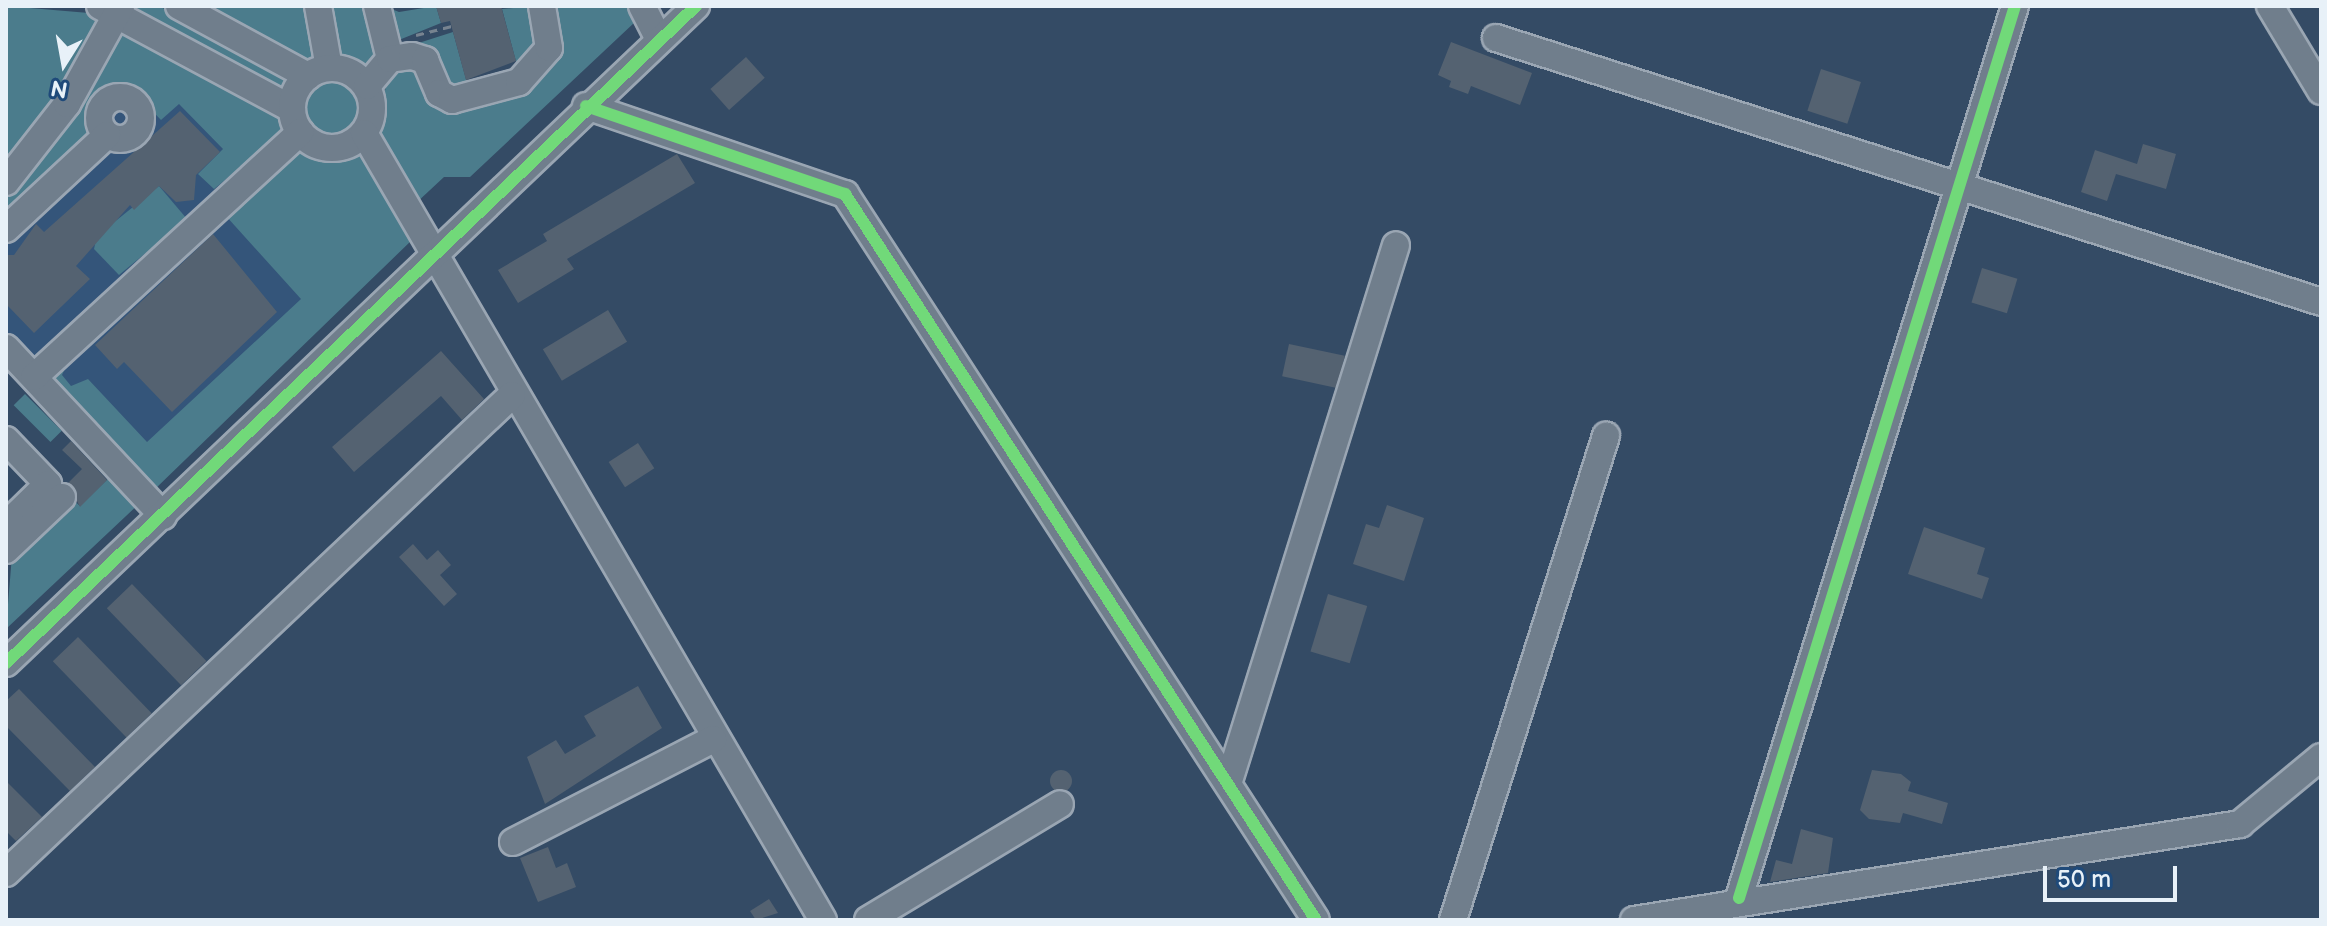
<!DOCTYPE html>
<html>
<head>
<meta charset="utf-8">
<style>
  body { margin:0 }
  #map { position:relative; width:2327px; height:926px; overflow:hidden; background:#344b65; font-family:"Balsamiq Sans",sans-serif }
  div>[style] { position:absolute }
  .built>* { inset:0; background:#34557a }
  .green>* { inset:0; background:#4b7c8c; transform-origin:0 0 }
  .round { border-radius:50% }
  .building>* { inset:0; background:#546271; transform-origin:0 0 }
  .path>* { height:3px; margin-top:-1.5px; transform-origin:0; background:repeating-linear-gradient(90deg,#778390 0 8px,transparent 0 14px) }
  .roads { filter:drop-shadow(2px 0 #9aa6b3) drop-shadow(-2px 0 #9aa6b3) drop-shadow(0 2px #9aa6b3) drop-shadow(0 -2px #9aa6b3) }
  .minor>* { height:26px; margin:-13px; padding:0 13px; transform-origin:13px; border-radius:13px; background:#707e8c }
  .minor>.ring { margin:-13px; padding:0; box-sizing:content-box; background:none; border:26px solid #707e8c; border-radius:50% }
  .cycleway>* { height:12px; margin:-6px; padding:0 6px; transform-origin:6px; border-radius:6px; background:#71d979 }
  span { translate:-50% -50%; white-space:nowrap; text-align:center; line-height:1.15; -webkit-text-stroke:8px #1f4a7a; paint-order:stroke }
  .frame { position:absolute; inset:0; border:8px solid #e8f1f8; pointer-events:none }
  .north { position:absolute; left:24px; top:24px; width:80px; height:80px; -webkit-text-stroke:6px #1f4a7a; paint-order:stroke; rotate:191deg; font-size:22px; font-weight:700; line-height:32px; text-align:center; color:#e8f1f8 }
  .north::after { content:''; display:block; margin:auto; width:28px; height:36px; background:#e8f1f8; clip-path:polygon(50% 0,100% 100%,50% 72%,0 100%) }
  .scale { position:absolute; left:2043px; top:866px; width:134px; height:36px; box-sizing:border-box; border:4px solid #e8f1f8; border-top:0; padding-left:10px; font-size:24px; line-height:28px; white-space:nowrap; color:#e8f1f8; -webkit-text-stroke:6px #1f4a7a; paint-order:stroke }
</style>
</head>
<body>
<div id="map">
  <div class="built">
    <i style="clip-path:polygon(99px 81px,219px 107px,362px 257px,149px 485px,6px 339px,6px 201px)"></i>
  </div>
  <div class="green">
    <i style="clip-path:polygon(6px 6px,89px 13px,97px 24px,58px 97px,6px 164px)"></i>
    <i style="clip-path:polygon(133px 6px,159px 6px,285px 72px,288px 84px,279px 90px)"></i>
    <i style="clip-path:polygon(194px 6px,309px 6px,316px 61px,309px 65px)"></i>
    <i style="clip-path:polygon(326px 6px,370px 6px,382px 55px,363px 72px,338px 59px)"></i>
    <i style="clip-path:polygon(384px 6px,399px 12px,436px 6px,441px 23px,394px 42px)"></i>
    <i style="clip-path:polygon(535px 6px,542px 34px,525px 69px,459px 93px,403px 48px,453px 32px,467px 83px,518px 69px,502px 9px)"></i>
    <i style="clip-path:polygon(549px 6px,628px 6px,635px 22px,470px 177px,444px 177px,415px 204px,376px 128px,389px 74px,412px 63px,429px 89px,523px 89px)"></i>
    <i style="clip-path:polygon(120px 29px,286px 118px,288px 128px,214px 189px,198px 174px,223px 149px,179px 104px,161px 120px,136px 94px,107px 91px,93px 105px,91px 135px,6px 221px,6px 192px)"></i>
    <i class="round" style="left:300px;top:75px;width:66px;height:66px"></i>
    <i style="clip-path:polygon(301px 145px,332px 154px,360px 149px,413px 239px,154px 490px,48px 374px,67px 364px,62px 375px,71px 386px,88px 379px,147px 442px,301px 299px,226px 216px)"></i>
    <i style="clip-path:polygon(159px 186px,187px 219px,119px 275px,94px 249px,97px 236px)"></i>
    <i style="left:25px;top:394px;width:52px;height:16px;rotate:45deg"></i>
    <i style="clip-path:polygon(115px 472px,143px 500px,6px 629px,12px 555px,71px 498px,80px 506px)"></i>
  </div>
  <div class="building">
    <i style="clip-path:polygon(436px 6px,501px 6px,516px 61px,466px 80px,450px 21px,441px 23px)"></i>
    <i style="clip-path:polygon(1451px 42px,1532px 73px,1520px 105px,1471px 86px,1468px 94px,1449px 87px,1451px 81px,1438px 75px)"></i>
    <i style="left:746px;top:57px;width:28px;height:48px;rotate:48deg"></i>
    <i style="left:1821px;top:69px;width:42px;height:44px;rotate:18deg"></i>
    <i style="clip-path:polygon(180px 111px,220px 152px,196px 175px,194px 200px,176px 202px,159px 186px,134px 210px,130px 205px,76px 266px,90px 279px,34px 333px,6px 304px,6px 255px,14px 255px,36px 224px,44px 232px)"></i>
    <i style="clip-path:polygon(2143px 144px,2176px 154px,2166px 189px,2116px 174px,2107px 201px,2081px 192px,2095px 150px,2137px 164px)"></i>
    <i style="clip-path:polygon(677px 154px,695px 183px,567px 259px,574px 269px,518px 303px,498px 270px,547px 241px,543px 234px)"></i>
    <i style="clip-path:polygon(213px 234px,277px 312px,172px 412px,124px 362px,117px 369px,95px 345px)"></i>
    <i style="left:1982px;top:268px;width:37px;height:36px;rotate:17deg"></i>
    <i style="left:608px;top:310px;width:37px;height:76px;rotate:59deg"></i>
    <i style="left:1289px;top:344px;width:57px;height:33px;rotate:12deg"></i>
    <i style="clip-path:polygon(441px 351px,484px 399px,462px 420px,441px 396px,354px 472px,332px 447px)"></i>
    <i style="clip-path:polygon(71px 441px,107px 480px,80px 507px,68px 483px,82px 469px,62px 450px)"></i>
    <i style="left:638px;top:443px;width:30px;height:35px;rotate:57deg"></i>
    <i style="clip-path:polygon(1387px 505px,1424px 518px,1404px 581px,1353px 564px,1366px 524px,1379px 528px)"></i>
    <i style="clip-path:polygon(1924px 527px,1985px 548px,1977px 574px,1989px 578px,1982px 599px,1908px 574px)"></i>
    <i style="clip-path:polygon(413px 544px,427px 560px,438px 550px,451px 565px,440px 575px,457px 594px,444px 606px,399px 557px)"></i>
    <i style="left:132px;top:584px;width:107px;height:35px;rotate:46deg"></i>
    <i style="left:1328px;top:594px;width:41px;height:60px;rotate:17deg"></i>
    <i style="left:78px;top:637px;width:106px;height:35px;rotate:46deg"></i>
    <i style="clip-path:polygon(638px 686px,662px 728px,545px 804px,527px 757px,556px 740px,565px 754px,596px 736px,584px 716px)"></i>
    <i style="clip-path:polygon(19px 689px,95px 767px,70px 791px,6px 726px,6px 701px)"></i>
    <i class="round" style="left:1050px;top:770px;width:22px;height:22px"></i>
    <i style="clip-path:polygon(1872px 770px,1901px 774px,1911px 782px,1908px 791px,1948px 803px,1942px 824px,1903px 813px,1900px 823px,1869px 819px,1860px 810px)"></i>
    <i style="clip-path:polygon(6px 781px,42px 817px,16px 841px,6px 831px)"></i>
    <i style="clip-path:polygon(1801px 829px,1833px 838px,1828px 873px,1770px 882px,1776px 860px,1792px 864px)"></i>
    <i style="clip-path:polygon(548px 847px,556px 868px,567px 863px,576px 887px,538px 902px,520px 858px)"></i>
    <i style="clip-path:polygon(769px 899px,778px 913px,756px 920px,750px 911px)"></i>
  </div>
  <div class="path">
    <i style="left:416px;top:35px;width:37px;rotate:-14deg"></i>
  </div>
  <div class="roads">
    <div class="minor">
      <i style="left:100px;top:6px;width:218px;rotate:28.2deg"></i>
      <i style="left:179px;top:6px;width:147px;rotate:28.5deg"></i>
      <i style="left:318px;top:6px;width:63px;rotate:79.9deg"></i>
      <i style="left:377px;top:6px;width:55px;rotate:76.2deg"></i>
      <i style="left:642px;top:6px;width:36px;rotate:63deg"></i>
      <i style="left:2270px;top:6px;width:99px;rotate:59deg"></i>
      <i style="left:1496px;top:38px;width:866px;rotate:17.74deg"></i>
      <i class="ring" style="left:292px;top:68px;width:54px;height:54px"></i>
      <i style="left:367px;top:86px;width:35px;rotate:-50deg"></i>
      <i style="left:390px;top:59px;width:22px;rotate:-8deg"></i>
      <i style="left:412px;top:56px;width:14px;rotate:17deg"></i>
      <i style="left:425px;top:60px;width:36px;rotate:67deg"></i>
      <i style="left:439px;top:93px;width:15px;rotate:28deg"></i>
      <i style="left:452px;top:100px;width:69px;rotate:-15deg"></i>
      <i style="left:519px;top:82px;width:45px;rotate:-48.6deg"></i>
      <i style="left:549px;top:48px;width:43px;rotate:-99.5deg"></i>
      <i class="ring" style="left:99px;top:97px;width:16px;height:16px"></i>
      <i style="left:586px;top:106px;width:274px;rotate:18.8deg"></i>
      <i style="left:845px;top:194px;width:865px;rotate:57.03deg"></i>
      <i style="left:364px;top:133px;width:911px;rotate:59.75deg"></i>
      <i style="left:6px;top:182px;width:99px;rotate:-52deg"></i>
      <i style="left:67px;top:104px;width:112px;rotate:-61.1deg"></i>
      <i style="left:6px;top:229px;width:138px;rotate:-42.9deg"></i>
      <i style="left:6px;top:348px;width:230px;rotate:46.9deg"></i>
      <i style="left:34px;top:377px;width:362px;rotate:-42.6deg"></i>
      <i style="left:6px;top:440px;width:61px;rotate:46.3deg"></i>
      <i style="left:48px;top:484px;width:59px;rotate:135.7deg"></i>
      <i style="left:6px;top:550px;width:77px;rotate:-43.4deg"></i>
      <i style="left:6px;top:663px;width:953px;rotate:-43.6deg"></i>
      <i style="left:1229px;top:781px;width:561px;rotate:-72.69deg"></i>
      <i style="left:513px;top:842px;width:225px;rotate:-27.2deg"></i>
      <i style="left:6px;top:873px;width:696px;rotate:-43.37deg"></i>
      <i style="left:1739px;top:898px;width:934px;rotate:-72.81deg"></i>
      <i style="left:868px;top:920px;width:224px;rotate:-31.1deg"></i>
      <i style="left:1453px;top:920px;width:508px;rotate:-72.46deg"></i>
      <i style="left:1634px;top:920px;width:614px;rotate:-9deg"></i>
      <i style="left:2240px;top:824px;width:105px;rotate:-39.6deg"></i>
    </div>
  </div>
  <div class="cycleway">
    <i style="left:586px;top:106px;width:274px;rotate:18.8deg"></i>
    <i style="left:845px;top:194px;width:865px;rotate:57.03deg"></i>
    <i style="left:6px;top:663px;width:953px;rotate:-43.6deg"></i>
    <i style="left:1739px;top:898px;width:934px;rotate:-72.81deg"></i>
  </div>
  <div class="frame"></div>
  <div class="north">N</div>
  <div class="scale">50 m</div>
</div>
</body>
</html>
